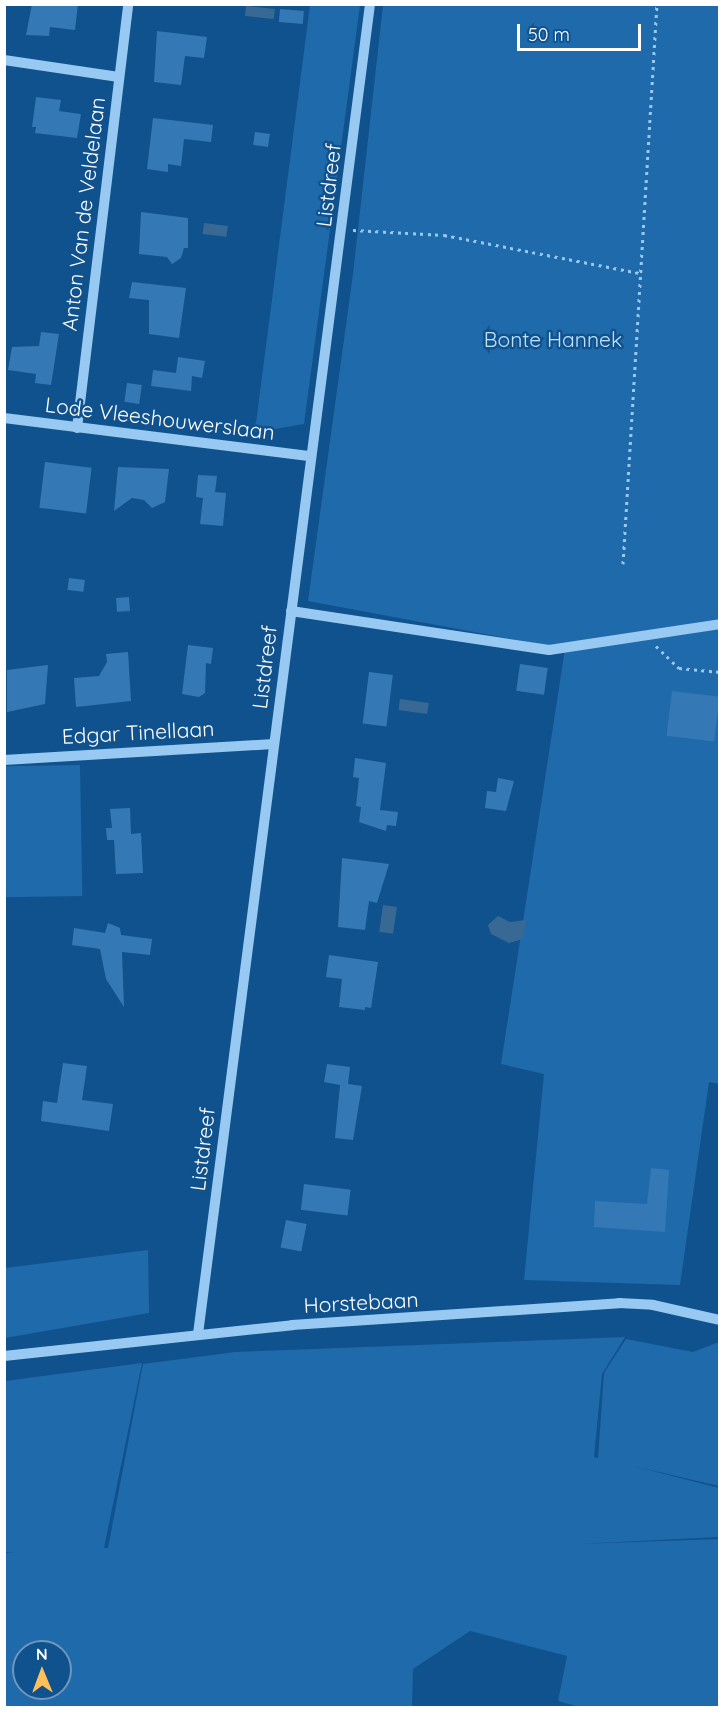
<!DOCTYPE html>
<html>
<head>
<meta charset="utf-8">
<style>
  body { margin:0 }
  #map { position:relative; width:724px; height:1712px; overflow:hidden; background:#10528d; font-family:Quicksand,sans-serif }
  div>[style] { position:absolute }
  .green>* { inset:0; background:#1f6aab; transform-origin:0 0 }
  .water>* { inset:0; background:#386994; transform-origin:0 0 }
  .building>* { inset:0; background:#3479b5; transform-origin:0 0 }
  .path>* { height:3px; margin-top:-1.5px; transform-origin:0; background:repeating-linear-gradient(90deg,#98c9f2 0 3px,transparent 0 7.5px) }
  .minor>* { height:10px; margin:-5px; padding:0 5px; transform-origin:5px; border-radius:5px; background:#98c9f2 }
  span { translate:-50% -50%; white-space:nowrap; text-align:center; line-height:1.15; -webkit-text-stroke:5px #10528d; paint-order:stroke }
  .street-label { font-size:21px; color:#fff }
  .park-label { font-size:21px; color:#bfe1fd }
  .frame { position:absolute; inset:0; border:6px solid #fff; pointer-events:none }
  .north { position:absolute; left:12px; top:1640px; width:60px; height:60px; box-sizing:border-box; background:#10528d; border:2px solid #7097bb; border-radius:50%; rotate:359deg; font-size:16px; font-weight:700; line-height:24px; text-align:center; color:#fff }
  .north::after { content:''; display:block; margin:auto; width:21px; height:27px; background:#ffc059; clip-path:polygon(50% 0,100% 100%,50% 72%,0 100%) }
  .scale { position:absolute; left:517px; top:24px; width:124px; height:27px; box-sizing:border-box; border:3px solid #fff; border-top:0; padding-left:8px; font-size:18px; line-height:21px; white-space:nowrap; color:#fff; -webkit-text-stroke:4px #10528d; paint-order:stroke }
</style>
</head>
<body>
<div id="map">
  <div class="green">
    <i style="clip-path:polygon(310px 5px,360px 5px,304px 424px,257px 432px,248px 430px,256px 423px)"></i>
    <i style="clip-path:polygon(383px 5px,719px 5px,720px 1084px,709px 1082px,680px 1285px,524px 1280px,544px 1074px,501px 1064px,565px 649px,308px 601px,353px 274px)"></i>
    <i style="left:80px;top:765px;width:131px;height:76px;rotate:89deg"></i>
    <i style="clip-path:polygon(148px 1250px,149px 1313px,5px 1338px,5px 1268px)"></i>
    <i style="clip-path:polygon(evenodd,625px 1337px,602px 1374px,594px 1457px,598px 1458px,604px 1373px,626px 1339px,693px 1352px,719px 1342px,719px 1486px,633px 1466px,719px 1488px,719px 1537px,579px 1544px,719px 1539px,719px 1707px,579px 1707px,558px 1701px,567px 1656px,470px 1631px,413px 1669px,412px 1707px,5px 1707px,5px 1553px,13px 1552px,5px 1552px,5px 1381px,142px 1363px,104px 1548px,108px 1548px,143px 1364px,235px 1352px,625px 1337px,24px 1652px,60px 1652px,60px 1688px,24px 1688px,24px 1652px)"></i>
  </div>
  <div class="water">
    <i style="left:246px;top:6px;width:29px;height:10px;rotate:6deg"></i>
    <i style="left:204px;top:223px;width:24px;height:11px;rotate:7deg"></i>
    <i style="left:400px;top:699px;width:29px;height:11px;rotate:8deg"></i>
    <i style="left:383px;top:905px;width:14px;height:27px;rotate:8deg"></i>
    <i style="clip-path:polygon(498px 916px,510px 922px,526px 920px,523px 939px,509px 943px,491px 934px,488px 925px)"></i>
  </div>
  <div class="building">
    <i style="clip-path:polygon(32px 4px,78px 4px,75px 30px,50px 27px,49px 36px,26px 35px)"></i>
    <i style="left:280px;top:9px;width:24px;height:13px;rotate:5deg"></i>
    <i style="clip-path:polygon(157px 31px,207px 37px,204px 58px,185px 56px,181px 85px,154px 82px)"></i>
    <i style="clip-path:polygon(36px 97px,61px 100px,59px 111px,81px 114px,77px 138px,35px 133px,36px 127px,32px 127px)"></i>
    <i style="clip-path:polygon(153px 118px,213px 125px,211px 142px,184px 139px,181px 166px,168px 164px,168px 172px,147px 169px)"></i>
    <i style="left:255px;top:132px;width:15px;height:13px;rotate:8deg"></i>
    <i style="clip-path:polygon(141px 212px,188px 218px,188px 248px,184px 248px,181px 258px,172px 264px,167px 257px,139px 254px)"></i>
    <i style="clip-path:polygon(132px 282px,186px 288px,179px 338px,149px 334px,149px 300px,129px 298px)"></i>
    <i style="clip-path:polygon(41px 332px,59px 334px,51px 385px,35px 383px,36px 374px,8px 370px,12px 347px,39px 346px)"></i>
    <i style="clip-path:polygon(178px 357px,205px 361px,202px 378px,192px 376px,191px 391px,151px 386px,153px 370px,176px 373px)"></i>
    <i style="left:127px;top:383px;width:15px;height:19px;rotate:8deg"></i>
    <i style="left:45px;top:462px;width:47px;height:46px;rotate:7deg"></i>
    <i style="clip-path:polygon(118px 467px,169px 469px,165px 502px,152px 508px,144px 500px,132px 498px,114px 511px)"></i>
    <i style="clip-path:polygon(198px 475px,217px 476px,215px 492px,226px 493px,223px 526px,200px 524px,203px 498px,196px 497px)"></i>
    <i style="left:69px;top:578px;width:16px;height:12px;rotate:7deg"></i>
    <i style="left:129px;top:597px;width:14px;height:13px;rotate:86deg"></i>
    <i style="clip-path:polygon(188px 645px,213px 648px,211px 664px,206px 663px,205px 693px,199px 697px,182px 694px)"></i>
    <i style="clip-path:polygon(128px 652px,131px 701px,76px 707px,74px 678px,99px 676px,107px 662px,106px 654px)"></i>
    <i style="left:520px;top:664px;width:28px;height:27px;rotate:8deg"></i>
    <i style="clip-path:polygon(48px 665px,45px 704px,7px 712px,7px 670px)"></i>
    <i style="left:369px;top:672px;width:24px;height:52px;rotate:7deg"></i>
    <i style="left:672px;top:691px;width:48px;height:45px;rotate:7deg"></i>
    <i style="clip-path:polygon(355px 758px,386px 763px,380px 810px,398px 812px,396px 826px,387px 825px,386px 831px,359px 822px,361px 807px,356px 806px,359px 778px,353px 777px)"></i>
    <i style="clip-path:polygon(498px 778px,514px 781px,506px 811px,485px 808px,487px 791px,496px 792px)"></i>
    <i style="clip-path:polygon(130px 808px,131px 834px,141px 833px,143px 873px,116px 874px,114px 840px,107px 840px,106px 828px,112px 828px,110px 809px)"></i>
    <i style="clip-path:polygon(342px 858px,389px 864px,377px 903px,369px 901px,365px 930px,338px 927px)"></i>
    <i style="clip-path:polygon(108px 923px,120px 928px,121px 935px,152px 939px,150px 955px,122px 952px,124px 1007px,106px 979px,100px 949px,72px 945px,74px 928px,105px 933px)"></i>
    <i style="clip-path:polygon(329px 955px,378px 962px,371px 1008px,365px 1007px,365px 1010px,339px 1007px,342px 979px,326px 977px)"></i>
    <i style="clip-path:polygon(63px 1063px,87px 1066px,82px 1100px,113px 1104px,109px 1131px,41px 1121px,43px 1101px,57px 1103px)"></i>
    <i style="clip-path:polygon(327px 1064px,350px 1067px,348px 1084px,362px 1086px,353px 1140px,335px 1138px,340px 1085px,324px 1082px)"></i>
    <i style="clip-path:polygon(651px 1168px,669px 1170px,665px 1232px,594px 1227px,595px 1201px,647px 1204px)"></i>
    <i style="left:304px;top:1184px;width:47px;height:26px;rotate:7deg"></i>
    <i style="left:286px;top:1220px;width:21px;height:28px;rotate:11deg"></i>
  </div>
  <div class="path">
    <i style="left:353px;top:230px;width:91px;rotate:3.1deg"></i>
    <i style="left:444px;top:235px;width:199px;rotate:11deg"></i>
    <i style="left:623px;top:564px;width:561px;rotate:-86.53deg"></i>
    <i style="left:656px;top:646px;width:32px;rotate:44deg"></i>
    <i style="left:679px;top:668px;width:41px;rotate:5.6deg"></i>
  </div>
  <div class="minor">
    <i style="left:4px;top:60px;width:116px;rotate:8.4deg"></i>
    <i style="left:4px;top:418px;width:309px;rotate:7.1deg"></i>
    <i style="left:77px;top:428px;width:427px;rotate:-83.1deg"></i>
    <i style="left:291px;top:611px;width:261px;rotate:8.6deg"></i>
    <i style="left:549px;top:650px;width:173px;rotate:-8.6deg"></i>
    <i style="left:4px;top:760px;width:270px;rotate:-3.4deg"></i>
    <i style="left:198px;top:1334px;width:1341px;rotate:-82.63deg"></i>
    <i style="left:4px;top:1356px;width:290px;rotate:-6.1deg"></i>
    <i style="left:292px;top:1325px;width:328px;rotate:-3.8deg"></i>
    <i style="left:619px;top:1303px;width:34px;rotate:3deg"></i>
    <i style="left:653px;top:1305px;width:69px;rotate:12.6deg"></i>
  </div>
  <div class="street-label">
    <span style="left:328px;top:185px;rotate:-83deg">Listdreef</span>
    <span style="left:83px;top:214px;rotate:-83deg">Anton Van de Veldelaan</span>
    <span style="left:160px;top:418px;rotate:7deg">Lode Vleeshouwerslaan</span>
    <span style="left:264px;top:667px;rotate:-83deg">Listdreef</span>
    <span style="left:138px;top:732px;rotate:-3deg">Edgar Tinellaan</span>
    <span style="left:202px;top:1149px;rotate:-83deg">Listdreef</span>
    <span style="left:361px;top:1302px;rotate:-3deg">Horstebaan</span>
  </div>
  <div class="park-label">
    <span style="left:553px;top:339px">Bonte Hannek</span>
  </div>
  <div class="frame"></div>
  <div class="north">N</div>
  <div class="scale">50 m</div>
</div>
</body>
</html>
